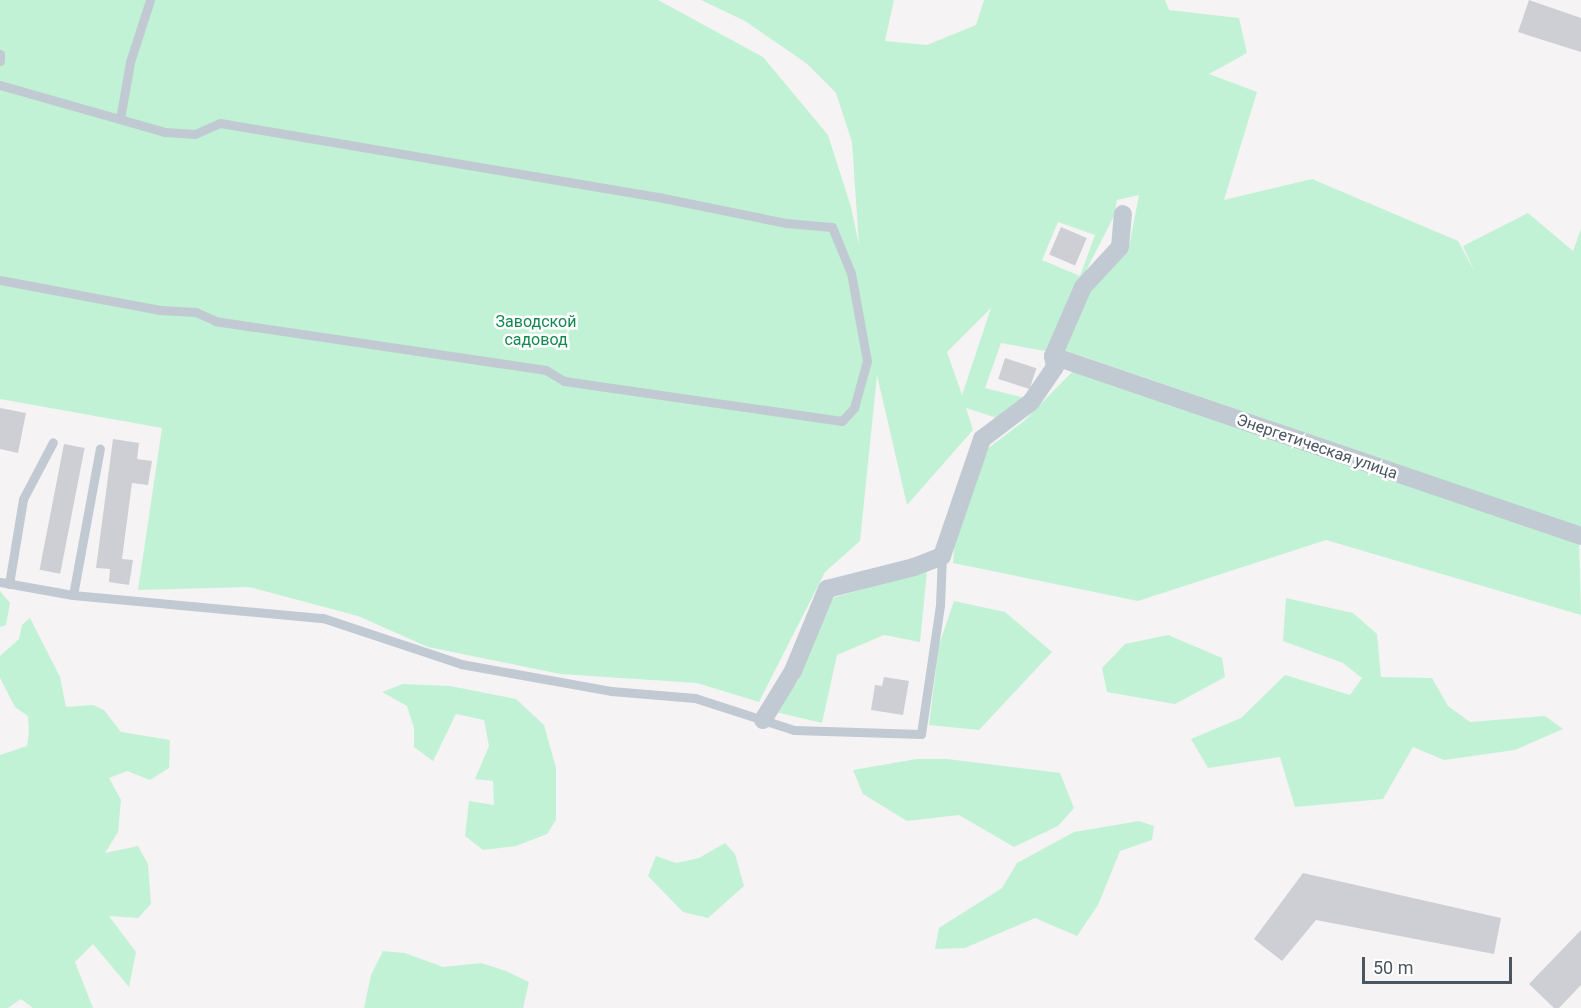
<!DOCTYPE html>
<html>
<head>
<meta charset="utf-8">
<style>
  body { margin:0 }
  #map { position:relative; width:1581px; height:1008px; overflow:hidden; background:#f5f3f3; font-family:Roboto,sans-serif }
  div>[style] { position:absolute }
  .green>* { inset:0; background:#c2f2d5 }
  .building>* { inset:0; background:#cdcfd5; transform-origin:0 0 }
  .lane>* { height:9px; margin:-4.5px; padding:0 4.5px; transform-origin:4.5px; border-radius:4.5px; background:#c1cad2 }
  .street>* { height:18px; margin:-9px; padding:0 9px; transform-origin:9px; border-radius:9px; background:#c1cad2 }
  span { translate:-50% -50%; white-space:nowrap; text-align:center; line-height:1.15; -webkit-text-stroke:5px #fff; paint-order:stroke }
  .park-label { font-size:16px; color:#158750 }
  .street-label { font-size:16px; color:#4a5661 }
  .scale { position:absolute; left:1362px; top:957px; width:150px; height:27px; box-sizing:border-box; border:3px solid #4a5661; border-top:0; padding-left:8px; font-size:18px; line-height:21px; white-space:nowrap; color:#4a5661; -webkit-text-stroke:4px #fff; paint-order:stroke }
</style>
</head>
<body>
<div id="map">
  <div class="green">
    <i style="clip-path:polygon(evenodd,0 0,658px 0,763px 57px,828px 135px,851px 207px,859px 245px,852px 142px,836px 93px,806px 63px,745px 21px,701px 0,894px 0,885px 41px,927px 45px,976px 25px,984px 0,1165px 0,1169px 10px,1239px 18px,1247px 53px,1209px 74px,1257px 92px,1224px 200px,1312px 179px,1458px 241px,1475px 272px,1463px 246px,1528px 213px,1573px 251px,1581px 229px,1581px 528px,1064px 350px,1098px 273px,1128px 252px,1139px 195px,1117px 200px,1114px 216px,1045px 351px,1001px 343px,985px 388px,1025px 398px,997px 418px,966px 408px,973px 430px,907px 505px,877px 375px,860px 541px,825px 572px,759px 702px,697px 683px,560px 674px,428px 647px,358px 616px,249px 587px,138px 590px,162px 428px,0 399px,0 0,1058px 222px,1095px 235px,1080px 276px,1042px 260px,1058px 222px,0 0,991px 308px,962px 395px,947px 352px,991px 308px)"></i>
    <i style="clip-path:polygon(1073px 371px,1579px 538px,1581px 615px,1326px 540px,1138px 601px,953px 563px,957px 518px,982px 453px,1024px 421px)"></i>
    <i style="clip-path:polygon(927px 571px,920px 642px,884px 635px,837px 655px,822px 723px,776px 712px,798px 681px,832px 598px)"></i>
    <i style="clip-path:polygon(0 591px,10px 603px,6px 625px,0 627px)"></i>
    <i style="clip-path:polygon(1286px 598px,1353px 613px,1377px 634px,1381px 677px,1432px 678px,1448px 706px,1470px 722px,1545px 716px,1563px 729px,1515px 750px,1444px 760px,1413px 747px,1383px 799px,1295px 807px,1280px 757px,1208px 768px,1191px 739px,1241px 718px,1285px 675px,1350px 695px,1362px 678px,1343px 663px,1283px 641px)"></i>
    <i style="clip-path:polygon(954px 601px,1005px 612px,1052px 652px,979px 730px,929px 725px,939px 645px)"></i>
    <i style="clip-path:polygon(30px 618px,60px 677px,66px 707px,93px 705px,104px 710px,121px 732px,170px 740px,169px 768px,150px 780px,127px 771px,109px 778px,121px 800px,118px 832px,105px 853px,138px 846px,148px 864px,151px 904px,138px 918px,109px 916px,136px 952px,129px 987px,93px 944px,75px 962px,93px 1008px,33px 1008px,21px 999px,8px 1008px,0 1008px,0 755px,27px 746px,29px 732px,28px 716px,15px 707px,0 678px,0 656px,19px 639px,22px 625px)"></i>
    <i style="clip-path:polygon(1168px 635px,1222px 658px,1225px 677px,1175px 704px,1107px 692px,1102px 668px,1125px 644px)"></i>
    <i style="clip-path:polygon(403px 684px,450px 686px,516px 699px,544px 725px,556px 768px,556px 820px,547px 834px,516px 846px,483px 850px,465px 836px,469px 801px,494px 805px,493px 781px,475px 779px,489px 746px,484px 720px,456px 714px,433px 761px,414px 747px,414px 728px,407px 706px,382px 692px)"></i>
    <i style="clip-path:polygon(917px 759px,947px 759px,1060px 773px,1074px 808px,1058px 826px,1014px 847px,959px 815px,907px 821px,863px 794px,853px 770px)"></i>
    <i style="clip-path:polygon(1139px 821px,1154px 826px,1152px 840px,1120px 851px,1098px 905px,1077px 936px,1035px 918px,965px 948px,935px 949px,939px 928px,1002px 888px,1017px 863px,1074px 832px)"></i>
    <i style="clip-path:polygon(725px 843px,735px 854px,744px 886px,708px 918px,683px 912px,648px 876px,656px 856px,676px 863px,699px 858px)"></i>
    <i style="clip-path:polygon(383px 951px,405px 953px,443px 967px,481px 963px,506px 971px,529px 982px,523px 1008px,364px 1008px,371px 975px)"></i>
  </div>
  <div class="building">
    <i style="clip-path:polygon(1529px 0,1581px 18px,1581px 52px,1518px 32px)"></i>
    <i style="left:1061px;top:227px;width:28px;height:30px;rotate:23deg"></i>
    <i style="left:1005px;top:358px;width:33px;height:22px;rotate:18deg"></i>
    <i style="clip-path:polygon(0 408px,26px 413px,18px 453px,0 449px)"></i>
    <i style="clip-path:polygon(113px 439px,139px 443px,137px 459px,152px 461px,148px 485px,132px 483px,122px 559px,133px 560px,129px 585px,109px 582px,110px 569px,96px 568px)"></i>
    <i style="left:64px;top:444px;width:21px;height:128px;rotate:11deg"></i>
    <i style="clip-path:polygon(884px 677px,909px 681px,903px 715px,871px 710px,875px 685px,882px 686px)"></i>
    <i style="clip-path:polygon(1303px 873px,1501px 918px,1494px 954px,1316px 920px,1282px 961px,1254px 939px)"></i>
    <i style="clip-path:polygon(1581px 930px,1581px 985px,1559px 1008px,1554px 1008px,1529px 984px)"></i>
  </div>
  <div class="lane">
    <i style="left:0;top:54px;width:7px;rotate:90deg"></i>
    <i style="left:0;top:85px;width:172px;rotate:15.9deg"></i>
    <i style="left:165px;top:132px;width:30px;rotate:4deg"></i>
    <i style="left:195px;top:134px;width:27px;rotate:-24deg"></i>
    <i style="left:220px;top:123px;width:444px;rotate:9.6deg"></i>
    <i style="left:658px;top:197px;width:131px;rotate:11.5deg"></i>
    <i style="left:786px;top:223px;width:46px;rotate:5deg"></i>
    <i style="left:832px;top:227px;width:50px;rotate:67.6deg"></i>
    <i style="left:851px;top:273px;width:89px;rotate:79.7deg"></i>
    <i style="left:867px;top:361px;width:49px;rotate:105.5deg"></i>
    <i style="left:854px;top:408px;width:18px;rotate:133deg"></i>
    <i style="left:842px;top:421px;width:281px;rotate:-171.8deg"></i>
    <i style="left:564px;top:381px;width:21px;rotate:-149deg"></i>
    <i style="left:546px;top:370px;width:334px;rotate:-171.6deg"></i>
    <i style="left:216px;top:321px;width:22px;rotate:-156deg"></i>
    <i style="left:196px;top:312px;width:36px;rotate:-177deg"></i>
    <i style="left:160px;top:310px;width:163px;rotate:-169.4deg"></i>
    <i style="left:120px;top:119px;width:58px;rotate:-80deg"></i>
    <i style="left:130px;top:62px;width:65px;rotate:-72.1deg"></i>
    <i style="left:0;top:582px;width:74px;rotate:10.1deg"></i>
    <i style="left:73px;top:595px;width:251px;rotate:5.3deg"></i>
    <i style="left:323px;top:618px;width:145px;rotate:18.4deg"></i>
    <i style="left:461px;top:664px;width:152px;rotate:10.2deg"></i>
    <i style="left:611px;top:691px;width:84px;rotate:4.8deg"></i>
    <i style="left:695px;top:698px;width:104px;rotate:17.9deg"></i>
    <i style="left:794px;top:730px;width:127px;rotate:1.8deg"></i>
    <i style="left:921px;top:734px;width:130px;rotate:-81.6deg"></i>
    <i style="left:940px;top:605px;width:49px;rotate:-87.7deg"></i>
    <i style="left:9px;top:584px;width:86px;rotate:-80.6deg"></i>
    <i style="left:23px;top:499px;width:64px;rotate:-62.2deg"></i>
    <i style="left:73px;top:595px;width:149px;rotate:-79.6deg"></i>
  </div>
  <div class="street">
    <i style="left:1053px;top:356px;width:558px;rotate:18.82deg"></i>
    <i style="left:763px;top:720px;width:57px;rotate:-58.5deg"></i>
    <i style="left:793px;top:671px;width:89px;rotate:-67.5deg"></i>
    <i style="left:827px;top:589px;width:90px;rotate:-14.2deg"></i>
    <i style="left:914px;top:567px;width:30px;rotate:-21deg"></i>
    <i style="left:942px;top:556px;width:124px;rotate:-71.1deg"></i>
    <i style="left:982px;top:439px;width:61px;rotate:-37.1deg"></i>
    <i style="left:1031px;top:402px;width:42px;rotate:-55.6deg"></i>
    <i style="left:1055px;top:367px;width:11px;rotate:-100deg"></i>
    <i style="left:1053px;top:356px;width:75px;rotate:-66.5deg"></i>
    <i style="left:1083px;top:287px;width:54px;rotate:-47.2deg"></i>
    <i style="left:1120px;top:247px;width:33px;rotate:-85deg"></i>
  </div>
  <div class="park-label">
    <span style="left:536px;top:331px">Заводской<br>садовод</span>
  </div>
  <div class="street-label">
    <span style="left:1317px;top:447px;rotate:19deg">Энергетическая улица</span>
  </div>
  <div class="scale">50 m</div>
</div>
</body>
</html>
